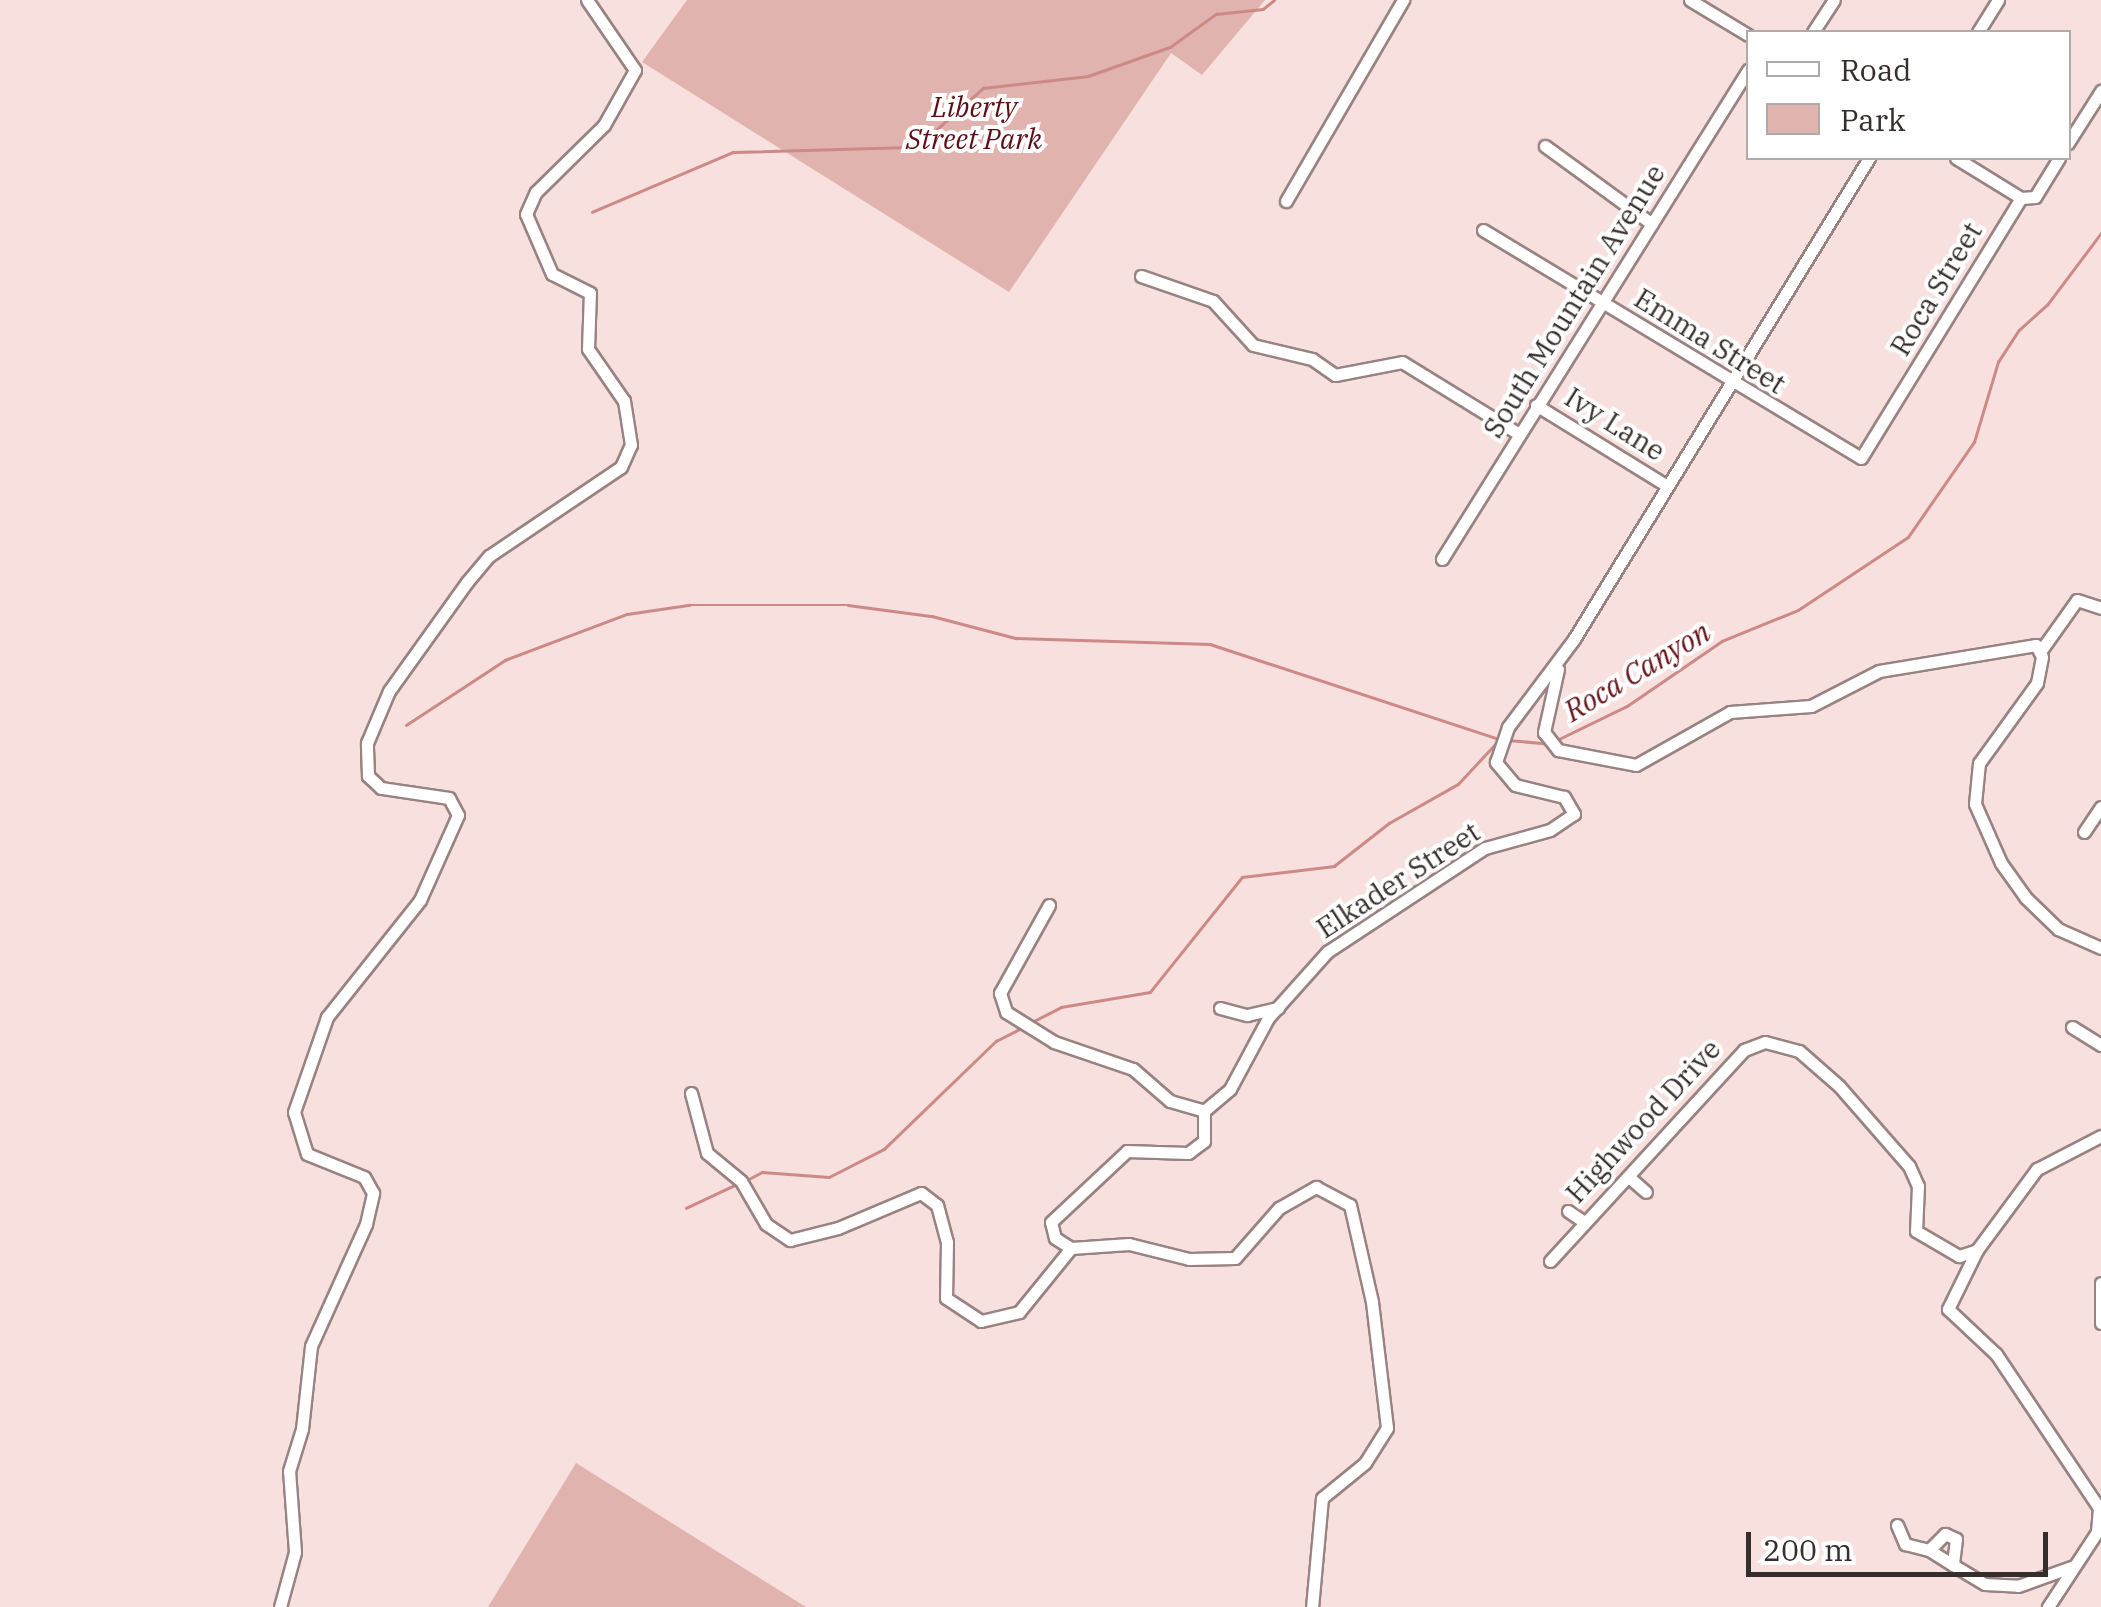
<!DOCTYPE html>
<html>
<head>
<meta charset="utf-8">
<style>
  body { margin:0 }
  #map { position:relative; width:2101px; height:1607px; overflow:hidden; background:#f7e0de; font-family:"IBM Plex Serif",serif }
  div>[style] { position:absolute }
  .green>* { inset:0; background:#e0b3af }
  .stream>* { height:2.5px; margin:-1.25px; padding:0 1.25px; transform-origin:1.25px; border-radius:1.25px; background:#cd8985 }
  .roads { filter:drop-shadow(2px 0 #988382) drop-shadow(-2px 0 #988382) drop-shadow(0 2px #988382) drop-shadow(0 -2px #988382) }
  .minor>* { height:11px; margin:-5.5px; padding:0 5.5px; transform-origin:5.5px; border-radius:5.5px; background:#fff }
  span { translate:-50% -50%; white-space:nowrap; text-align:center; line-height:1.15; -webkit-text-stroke:8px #fff; paint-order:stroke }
  .park-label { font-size:28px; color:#5f0d14; font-style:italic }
  .street-label { font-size:28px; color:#362e2d }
  .water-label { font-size:30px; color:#66141a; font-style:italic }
  .legend { position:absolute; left:1746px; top:30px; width:325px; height:130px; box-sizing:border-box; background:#fff; border:2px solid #afabab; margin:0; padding:12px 18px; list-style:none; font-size:30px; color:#362e2d }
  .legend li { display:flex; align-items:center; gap:20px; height:50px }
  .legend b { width:50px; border:2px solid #afabab }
  .scale { position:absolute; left:1746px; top:1532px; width:302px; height:45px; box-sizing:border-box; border:5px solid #362e2d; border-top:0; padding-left:12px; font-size:30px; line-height:35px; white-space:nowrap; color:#362e2d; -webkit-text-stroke:8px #fff; paint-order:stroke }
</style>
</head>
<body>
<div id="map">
  <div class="green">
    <i style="clip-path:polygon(687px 0,1265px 0,1202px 75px,1171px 53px,1009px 292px,642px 62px)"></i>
    <i style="clip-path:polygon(576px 1463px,806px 1607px,488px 1607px)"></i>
  </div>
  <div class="stream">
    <i style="left:592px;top:212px;width:153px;rotate:-23.1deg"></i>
    <i style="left:733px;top:152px;width:184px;rotate:-1.6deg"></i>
    <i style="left:917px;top:147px;width:89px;rotate:-41.8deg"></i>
    <i style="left:983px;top:88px;width:106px;rotate:-6.5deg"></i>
    <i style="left:1088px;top:76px;width:87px;rotate:-19.5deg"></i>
    <i style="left:1170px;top:47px;width:57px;rotate:-35.7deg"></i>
    <i style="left:1216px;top:14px;width:47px;rotate:-6.1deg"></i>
    <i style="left:1263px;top:9px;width:14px;rotate:-39deg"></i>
    <i style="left:406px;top:725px;width:118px;rotate:-33.3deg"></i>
    <i style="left:505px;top:660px;width:130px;rotate:-20.7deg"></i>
    <i style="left:627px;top:614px;width:63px;rotate:-8.3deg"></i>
    <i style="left:689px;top:605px;width:159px"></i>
    <i style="left:848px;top:605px;width:85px;rotate:7.5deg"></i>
    <i style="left:932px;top:616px;width:87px;rotate:14.7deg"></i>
    <i style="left:1016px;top:638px;width:194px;rotate:1.8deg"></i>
    <i style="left:1210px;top:644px;width:301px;rotate:18.2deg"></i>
    <i style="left:1508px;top:740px;width:36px;rotate:5deg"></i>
    <i style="left:1557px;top:740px;width:78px;rotate:-25.9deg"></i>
    <i style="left:1627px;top:706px;width:115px;rotate:-34.4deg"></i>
    <i style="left:1722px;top:641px;width:82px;rotate:-22.2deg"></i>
    <i style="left:1798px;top:610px;width:132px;rotate:-33.6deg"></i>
    <i style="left:1908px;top:537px;width:116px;rotate:-55.2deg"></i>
    <i style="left:1974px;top:442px;width:84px;rotate:-73.3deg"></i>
    <i style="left:1998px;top:362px;width:38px;rotate:-57deg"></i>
    <i style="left:2019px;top:330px;width:38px;rotate:-42deg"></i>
    <i style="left:2047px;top:305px;width:90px;rotate:-53.1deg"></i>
    <i style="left:1030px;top:1023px;width:35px;rotate:-27deg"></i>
    <i style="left:1061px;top:1007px;width:90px;rotate:-9.6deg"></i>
    <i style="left:1150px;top:992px;width:147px;rotate:-51.3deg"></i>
    <i style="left:1242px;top:877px;width:93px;rotate:-6.8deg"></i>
    <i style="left:1334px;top:866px;width:70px;rotate:-38deg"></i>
    <i style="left:1389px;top:823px;width:79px;rotate:-29.5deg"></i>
    <i style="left:1458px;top:784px;width:62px;rotate:-47deg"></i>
    <i style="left:747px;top:1180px;width:17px;rotate:-28deg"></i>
    <i style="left:762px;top:1172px;width:67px;rotate:4.3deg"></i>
    <i style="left:829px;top:1177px;width:62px;rotate:-27deg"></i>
    <i style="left:884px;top:1149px;width:156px;rotate:-44deg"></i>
    <i style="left:996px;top:1041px;width:30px;rotate:-27deg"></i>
    <i style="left:686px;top:1208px;width:59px;rotate:-25.3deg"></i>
  </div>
  <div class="roads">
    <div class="minor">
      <i style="left:1690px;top:0;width:68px;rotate:31.1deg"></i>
      <i style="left:1813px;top:32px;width:38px;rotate:-57deg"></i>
      <i style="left:1978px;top:32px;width:38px;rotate:-58deg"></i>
      <i style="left:2068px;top:143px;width:62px;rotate:-57.6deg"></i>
      <i style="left:1545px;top:146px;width:132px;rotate:36.1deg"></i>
      <i style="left:1956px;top:158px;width:76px;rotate:31.6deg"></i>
      <i style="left:2021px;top:198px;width:14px;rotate:-4deg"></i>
      <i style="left:2035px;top:197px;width:46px;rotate:-58.4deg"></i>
      <i style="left:1286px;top:201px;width:233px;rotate:-59.8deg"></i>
      <i style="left:1483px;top:230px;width:441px;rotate:31.1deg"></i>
      <i style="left:1861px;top:458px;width:305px;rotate:-58.4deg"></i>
      <i style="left:1141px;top:276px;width:76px;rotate:19.1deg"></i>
      <i style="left:1213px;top:301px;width:59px;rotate:47.7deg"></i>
      <i style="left:1253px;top:345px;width:61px;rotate:13.3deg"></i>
      <i style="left:1312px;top:359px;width:28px;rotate:35deg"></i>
      <i style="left:1335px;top:375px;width:68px;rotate:-11deg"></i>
      <i style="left:1402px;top:362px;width:137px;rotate:31.6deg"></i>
      <i style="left:1536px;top:405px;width:154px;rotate:31.7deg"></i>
      <i style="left:1442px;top:559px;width:577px;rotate:-57.96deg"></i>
      <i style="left:2042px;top:649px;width:60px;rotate:-54.5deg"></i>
      <i style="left:2077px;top:600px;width:25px;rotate:18deg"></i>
      <i style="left:1558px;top:669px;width:65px;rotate:102.5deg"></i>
      <i style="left:1544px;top:732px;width:23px;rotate:52deg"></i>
      <i style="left:1558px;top:750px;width:79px;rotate:10.9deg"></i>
      <i style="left:1636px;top:765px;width:108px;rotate:-29.4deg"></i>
      <i style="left:1730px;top:712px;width:81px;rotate:-4.2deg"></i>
      <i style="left:1811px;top:706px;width:76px;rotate:-27.2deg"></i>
      <i style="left:1879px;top:671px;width:159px;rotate:-9.4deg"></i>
      <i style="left:2036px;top:645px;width:13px;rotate:63deg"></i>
      <i style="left:2042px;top:657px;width:26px;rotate:101deg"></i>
      <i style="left:2037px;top:683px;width:99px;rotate:125.9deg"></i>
      <i style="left:1979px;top:763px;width:41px;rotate:95.6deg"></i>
      <i style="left:1975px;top:804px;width:64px;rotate:66.2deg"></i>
      <i style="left:2001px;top:863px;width:43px;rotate:54.5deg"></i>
      <i style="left:2026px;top:898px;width:45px;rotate:44.1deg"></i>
      <i style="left:2058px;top:929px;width:47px;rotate:23.8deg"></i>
      <i style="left:2084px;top:832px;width:30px;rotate:-56deg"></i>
      <i style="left:1049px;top:905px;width:101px;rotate:119.1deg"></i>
      <i style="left:1000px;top:993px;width:20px;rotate:72deg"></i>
      <i style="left:1006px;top:1012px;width:57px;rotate:32deg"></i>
      <i style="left:1054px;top:1042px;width:83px;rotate:18.9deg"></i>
      <i style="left:1133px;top:1069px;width:49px;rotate:40.9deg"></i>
      <i style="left:1170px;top:1101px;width:35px;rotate:16deg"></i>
      <i style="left:1220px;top:1008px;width:28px;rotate:15deg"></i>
      <i style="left:1247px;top:1015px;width:32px;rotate:-13deg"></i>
      <i style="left:2072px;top:1027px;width:34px;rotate:32deg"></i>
      <i style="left:691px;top:1093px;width:62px;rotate:75.1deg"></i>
      <i style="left:707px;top:1153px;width:44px;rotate:39.5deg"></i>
      <i style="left:741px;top:1181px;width:50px;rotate:59.8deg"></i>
      <i style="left:766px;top:1224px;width:29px;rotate:34deg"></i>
      <i style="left:790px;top:1240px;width:49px;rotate:-14deg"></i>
      <i style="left:838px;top:1228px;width:90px;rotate:-22.9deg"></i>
      <i style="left:921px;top:1193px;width:20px;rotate:37deg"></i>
      <i style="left:937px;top:1205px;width:38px;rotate:75deg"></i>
      <i style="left:947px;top:1242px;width:56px;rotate:91deg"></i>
      <i style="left:946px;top:1298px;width:42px;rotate:33.3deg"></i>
      <i style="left:981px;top:1321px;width:39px;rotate:-13deg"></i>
      <i style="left:1019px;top:1312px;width:82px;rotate:-50.9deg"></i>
      <i style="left:1204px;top:1111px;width:34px;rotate:-40deg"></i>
      <i style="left:1230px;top:1089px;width:81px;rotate:-61.8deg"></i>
      <i style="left:1268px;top:1018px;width:89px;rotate:-48.2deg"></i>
      <i style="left:1327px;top:952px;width:189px;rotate:-33.4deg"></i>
      <i style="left:1485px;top:848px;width:67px;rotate:-15.5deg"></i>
      <i style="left:1550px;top:830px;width:29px;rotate:-34deg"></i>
      <i style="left:1574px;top:814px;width:20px;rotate:-120deg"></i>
      <i style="left:1564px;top:797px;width:50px;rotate:-166.2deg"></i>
      <i style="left:1515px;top:785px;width:30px;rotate:-130deg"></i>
      <i style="left:1496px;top:762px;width:37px;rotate:-71deg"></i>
      <i style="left:1508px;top:727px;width:110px;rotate:-53.1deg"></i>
      <i style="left:1574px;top:639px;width:564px;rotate:-58.48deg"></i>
      <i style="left:1204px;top:1111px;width:30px;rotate:90deg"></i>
      <i style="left:1204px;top:1141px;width:20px;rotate:143deg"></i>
      <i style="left:1188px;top:1153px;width:61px;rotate:-178.1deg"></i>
      <i style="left:1127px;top:1151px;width:104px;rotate:136.9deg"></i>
      <i style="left:1051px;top:1222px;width:16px;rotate:76deg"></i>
      <i style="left:1055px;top:1238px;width:19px;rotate:32deg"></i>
      <i style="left:1071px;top:1248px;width:58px;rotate:-3.9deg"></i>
      <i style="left:1129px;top:1244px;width:62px;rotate:14deg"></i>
      <i style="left:1189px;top:1259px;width:46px;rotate:-1.2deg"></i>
      <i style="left:1235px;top:1258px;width:67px;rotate:-48.7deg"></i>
      <i style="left:1279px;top:1208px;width:43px;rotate:-29.6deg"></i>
      <i style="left:1316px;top:1187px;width:38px;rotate:28deg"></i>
      <i style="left:1350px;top:1205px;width:99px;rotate:77.2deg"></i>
      <i style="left:1372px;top:1302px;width:127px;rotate:83.2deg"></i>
      <i style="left:1387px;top:1428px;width:41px;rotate:122.2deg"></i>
      <i style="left:1365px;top:1463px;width:55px;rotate:140.9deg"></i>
      <i style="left:1322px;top:1498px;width:109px;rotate:95.2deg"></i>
      <i style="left:1630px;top:1178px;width:21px;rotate:41deg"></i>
      <i style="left:1568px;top:1211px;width:18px;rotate:34deg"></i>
      <i style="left:1977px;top:1250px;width:66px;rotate:116.2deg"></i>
      <i style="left:1948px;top:1309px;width:66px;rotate:43.2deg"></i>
      <i style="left:1996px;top:1354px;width:185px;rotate:56.2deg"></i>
      <i style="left:2099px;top:1508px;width:24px;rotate:95deg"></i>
      <i style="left:2097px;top:1532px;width:90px;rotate:123.2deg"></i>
      <i style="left:1550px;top:1261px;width:287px;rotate:-47.4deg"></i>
      <i style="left:1744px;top:1050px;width:22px;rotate:-21deg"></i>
      <i style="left:1765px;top:1042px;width:35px;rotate:15deg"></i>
      <i style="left:1799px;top:1051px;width:53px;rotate:41.2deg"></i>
      <i style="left:1839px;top:1086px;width:106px;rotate:48.8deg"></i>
      <i style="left:1909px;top:1166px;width:22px;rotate:66deg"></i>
      <i style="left:1918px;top:1186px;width:45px;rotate:92.5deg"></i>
      <i style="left:1916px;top:1231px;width:50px;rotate:30.2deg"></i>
      <i style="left:1959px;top:1256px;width:19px;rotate:-18deg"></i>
      <i style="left:1977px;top:1250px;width:101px;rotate:-53.5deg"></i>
      <i style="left:2037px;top:1169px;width:72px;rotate:-27.3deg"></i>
      <i style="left:2101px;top:1283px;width:40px;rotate:90deg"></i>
      <i style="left:1897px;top:1525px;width:21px;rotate:67deg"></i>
      <i style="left:1905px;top:1544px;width:25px;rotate:14deg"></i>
      <i style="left:1953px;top:1565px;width:28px;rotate:-148deg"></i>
      <i style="left:1929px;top:1550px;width:23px;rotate:-45deg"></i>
      <i style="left:1945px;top:1534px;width:12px;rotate:24deg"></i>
      <i style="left:1956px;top:1539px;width:26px;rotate:97deg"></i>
      <i style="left:1953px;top:1565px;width:37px;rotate:31deg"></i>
      <i style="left:1985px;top:1584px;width:33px;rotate:3deg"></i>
      <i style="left:2018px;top:1586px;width:59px;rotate:-19.7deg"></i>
      <i style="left:280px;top:1607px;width:57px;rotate:-74.7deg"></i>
      <i style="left:295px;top:1552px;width:81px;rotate:-94.2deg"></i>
      <i style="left:289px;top:1471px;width:44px;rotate:-72.8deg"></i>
      <i style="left:302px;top:1429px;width:83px;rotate:-83.8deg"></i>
      <i style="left:311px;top:1346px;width:134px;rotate:-65.7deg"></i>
      <i style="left:366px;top:1224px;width:32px;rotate:-77deg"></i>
      <i style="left:373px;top:1193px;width:18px;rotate:-119deg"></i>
      <i style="left:364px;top:1177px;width:61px;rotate:-158deg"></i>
      <i style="left:307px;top:1154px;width:44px;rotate:-107.2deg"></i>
      <i style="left:294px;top:1112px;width:101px;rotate:-70.8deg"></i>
      <i style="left:327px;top:1017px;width:149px;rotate:-51.5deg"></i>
      <i style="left:420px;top:900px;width:93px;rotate:-65.9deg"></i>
      <i style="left:458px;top:815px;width:19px;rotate:-118deg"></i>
      <i style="left:449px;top:798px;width:69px;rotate:-171.6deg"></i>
      <i style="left:381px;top:788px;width:18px;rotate:-137deg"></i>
      <i style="left:368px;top:776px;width:33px;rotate:-92deg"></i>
      <i style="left:367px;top:743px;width:56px;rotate:-67.1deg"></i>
      <i style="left:389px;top:691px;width:134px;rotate:-54.4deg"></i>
      <i style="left:467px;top:582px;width:34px;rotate:-50deg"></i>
      <i style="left:489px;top:556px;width:159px;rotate:-34deg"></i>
      <i style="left:621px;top:467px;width:24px;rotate:-66deg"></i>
      <i style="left:631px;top:445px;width:45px;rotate:-99deg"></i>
      <i style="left:624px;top:401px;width:63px;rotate:-124.7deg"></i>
      <i style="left:588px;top:349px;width:56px;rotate:-88deg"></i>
      <i style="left:590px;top:293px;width:42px;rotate:-153.4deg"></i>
      <i style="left:552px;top:274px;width:65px;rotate:-113.4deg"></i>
      <i style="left:526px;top:214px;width:24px;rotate:-66deg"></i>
      <i style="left:536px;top:192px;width:95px;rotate:-44.6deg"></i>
      <i style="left:604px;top:125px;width:63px;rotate:-60.6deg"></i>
      <i style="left:635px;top:70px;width:85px;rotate:-124.4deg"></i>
    </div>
  </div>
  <div class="park-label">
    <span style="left:974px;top:123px">Liberty<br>Street Park</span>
  </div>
  <div class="street-label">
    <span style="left:1936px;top:289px;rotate:-59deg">Roca Street</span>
    <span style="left:1574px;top:301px;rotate:-58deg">South Mountain Avenue</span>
    <span style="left:1710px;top:341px;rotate:32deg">Emma Street</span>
    <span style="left:1615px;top:424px;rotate:32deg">Ivy Lane</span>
    <span style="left:1398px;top:880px;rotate:-33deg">Elkader Street</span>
    <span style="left:1643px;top:1121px;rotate:-47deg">Highwood Drive</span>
  </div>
  <div class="water-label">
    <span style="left:1637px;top:671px;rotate:-31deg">Roca Canyon</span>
  </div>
  <ul class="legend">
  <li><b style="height:12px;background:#fff"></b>Road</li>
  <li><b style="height:28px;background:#e0b3af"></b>Park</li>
  </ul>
  <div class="scale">200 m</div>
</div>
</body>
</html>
